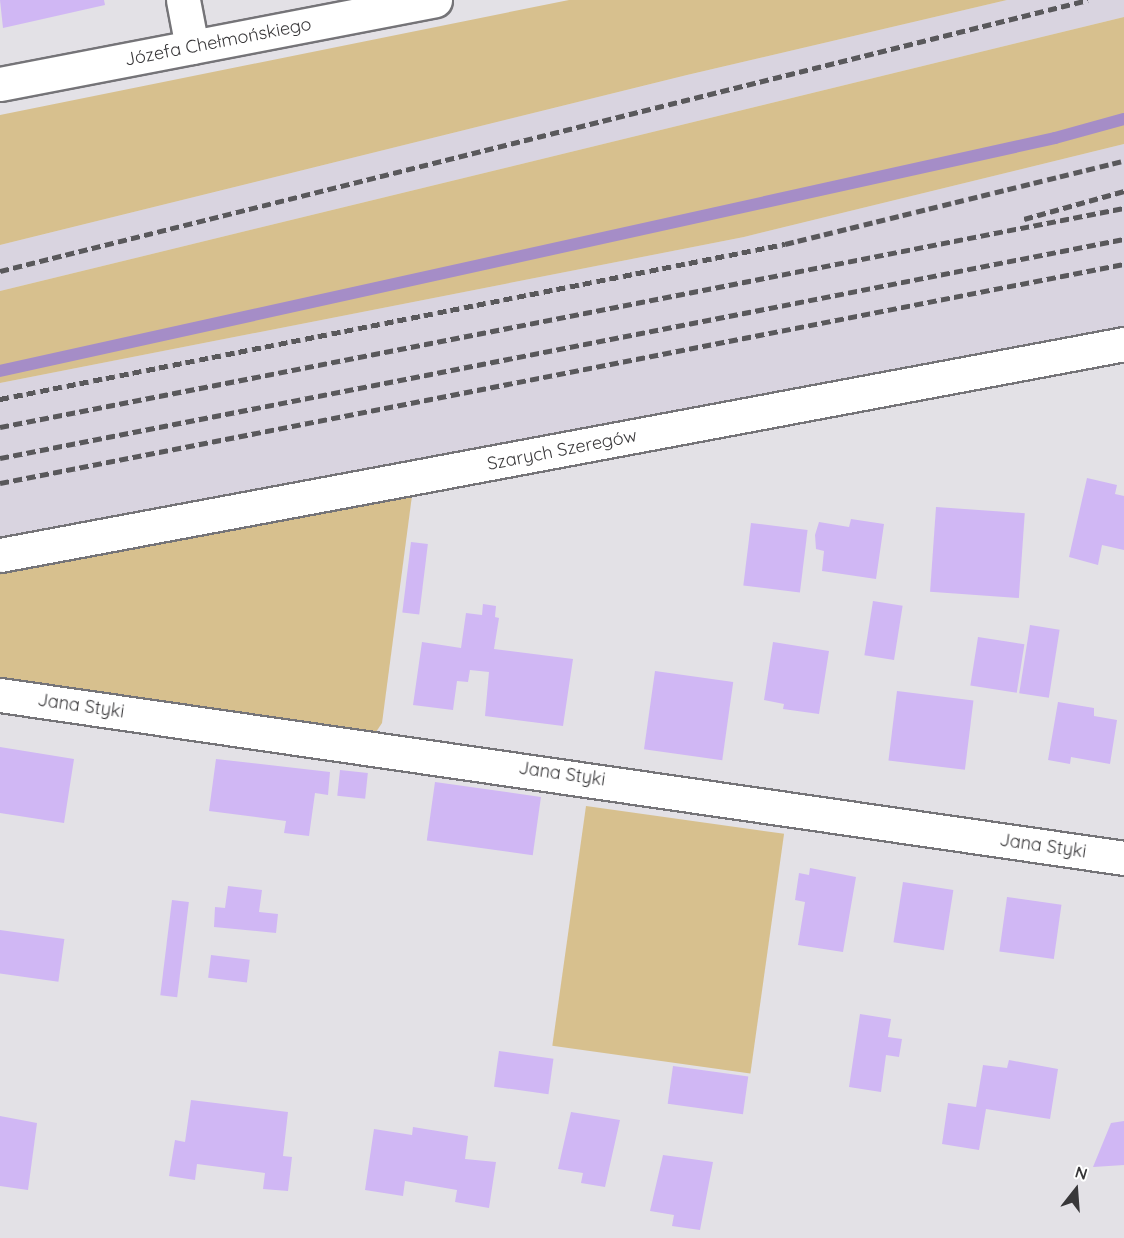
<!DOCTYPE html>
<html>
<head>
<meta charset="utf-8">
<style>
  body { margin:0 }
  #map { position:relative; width:1124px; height:1238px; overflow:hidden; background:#e3e1e6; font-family:Quicksand,sans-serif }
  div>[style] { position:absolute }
  .built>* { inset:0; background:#d9d4e0 }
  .green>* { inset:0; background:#d7c08e; transform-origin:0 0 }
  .stream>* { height:12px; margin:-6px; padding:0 6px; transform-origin:6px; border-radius:6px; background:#a58dc7 }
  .building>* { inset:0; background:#d0b7f4; transform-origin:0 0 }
  .roads { filter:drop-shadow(2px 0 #757478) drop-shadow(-2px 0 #757478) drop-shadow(0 2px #757478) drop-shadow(0 -2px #757478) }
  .minor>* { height:33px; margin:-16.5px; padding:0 16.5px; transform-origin:16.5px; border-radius:16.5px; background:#fff }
  .rail>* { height:4.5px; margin-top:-2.25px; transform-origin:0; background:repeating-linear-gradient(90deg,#59585b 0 9px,transparent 0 13.5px) }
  span { translate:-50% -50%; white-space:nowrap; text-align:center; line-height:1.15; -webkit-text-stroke:5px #fff; paint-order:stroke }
  .street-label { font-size:18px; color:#383739 }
  .north { position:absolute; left:1046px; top:1160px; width:60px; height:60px; -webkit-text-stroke:4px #fff; paint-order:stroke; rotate:17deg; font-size:16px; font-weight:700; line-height:24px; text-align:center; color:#383739 }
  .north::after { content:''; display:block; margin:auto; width:21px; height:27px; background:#383739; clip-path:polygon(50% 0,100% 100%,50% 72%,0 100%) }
</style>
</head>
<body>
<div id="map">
  <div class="built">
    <i style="clip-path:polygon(1007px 0,1124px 0,1124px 17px,0 291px,0 245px,687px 75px)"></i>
    <i style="clip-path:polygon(1124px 144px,1124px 337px,0 545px,0 383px,744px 237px)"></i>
  </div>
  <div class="green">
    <i style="clip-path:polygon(569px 0,1007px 0,687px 75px,0 245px,0 115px)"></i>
    <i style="clip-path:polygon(1124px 17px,1124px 144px,744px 237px,0 383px,0 291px)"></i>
    <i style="clip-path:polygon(413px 488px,382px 723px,376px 732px,0 681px,0 569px)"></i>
    <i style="left:586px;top:806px;width:200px;height:242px;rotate:8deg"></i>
  </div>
  <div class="stream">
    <i style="left:0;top:371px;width:1080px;rotate:-12.45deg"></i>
    <i style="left:1055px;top:138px;width:72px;rotate:-15.4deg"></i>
  </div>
  <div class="building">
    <i style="clip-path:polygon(0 0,104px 0,105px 5px,3px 28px)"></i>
    <i style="clip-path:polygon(1087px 478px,1117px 485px,1115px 494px,1124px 496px,1124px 550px,1102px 545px,1098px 565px,1069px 557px)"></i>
    <i style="left:936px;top:507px;width:89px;height:85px;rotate:4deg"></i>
    <i style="clip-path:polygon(851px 519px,884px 524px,876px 579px,822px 571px,824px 551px,816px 549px,815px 535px,819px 522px,849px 527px)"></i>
    <i style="left:751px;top:523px;width:57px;height:63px;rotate:7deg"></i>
    <i style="left:411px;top:542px;width:17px;height:71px;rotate:7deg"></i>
    <i style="left:873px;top:601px;width:30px;height:55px;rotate:9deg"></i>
    <i style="clip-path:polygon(483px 604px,496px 606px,495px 617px,499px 618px,494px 649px,573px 659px,563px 726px,485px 716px,489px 672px,470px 670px,468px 682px,457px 681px,453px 710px,413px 705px,422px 642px,461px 648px,466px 613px,482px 615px)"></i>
    <i style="left:1030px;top:625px;width:30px;height:69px;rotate:9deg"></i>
    <i style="left:978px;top:637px;width:47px;height:49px;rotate:9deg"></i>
    <i style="clip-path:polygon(773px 642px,829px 651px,819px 714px,783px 709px,784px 704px,764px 700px)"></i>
    <i style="left:655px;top:671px;width:79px;height:79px;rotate:8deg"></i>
    <i style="left:897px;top:691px;width:77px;height:70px;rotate:7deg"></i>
    <i style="clip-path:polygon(1058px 702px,1094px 708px,1094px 716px,1117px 720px,1110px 764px,1071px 757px,1070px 764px,1048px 760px)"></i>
    <i style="clip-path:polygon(0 747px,74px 759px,64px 823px,0 813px)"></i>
    <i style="clip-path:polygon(216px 759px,330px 772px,328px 795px,315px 793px,309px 836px,284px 833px,286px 821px,209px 811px)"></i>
    <i style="left:340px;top:770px;width:28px;height:26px;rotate:6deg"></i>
    <i style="left:435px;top:782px;width:107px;height:59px;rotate:8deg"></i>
    <i style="clip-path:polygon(810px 868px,856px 877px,843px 952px,798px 945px,805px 902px,795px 900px,799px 873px,809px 875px)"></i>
    <i style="left:903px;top:882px;width:51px;height:61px;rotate:9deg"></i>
    <i style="clip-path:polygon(228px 886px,262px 890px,259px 912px,278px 914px,276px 933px,214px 927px,215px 907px,225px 908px)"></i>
    <i style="left:1007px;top:897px;width:55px;height:55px;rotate:8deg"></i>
    <i style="left:172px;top:900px;width:17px;height:96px;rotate:7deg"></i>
    <i style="left:0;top:930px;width:65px;height:43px;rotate:8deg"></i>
    <i style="left:211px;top:955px;width:39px;height:23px;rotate:7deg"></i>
    <i style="clip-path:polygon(860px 1014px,891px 1019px,888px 1037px,902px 1039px,899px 1057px,886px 1055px,881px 1092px,849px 1087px)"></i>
    <i style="left:499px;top:1051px;width:55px;height:36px;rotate:8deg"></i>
    <i style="clip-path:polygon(1009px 1060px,1058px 1069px,1050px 1119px,986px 1109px,979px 1150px,942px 1144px,948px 1103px,976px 1107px,983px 1065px,1007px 1068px)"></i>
    <i style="left:673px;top:1066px;width:76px;height:38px;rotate:8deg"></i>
    <i style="clip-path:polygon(191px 1100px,288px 1112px,283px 1156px,292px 1157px,288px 1191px,263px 1189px,265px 1173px,197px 1164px,195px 1180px,169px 1176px,175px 1140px,185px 1142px)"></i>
    <i style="clip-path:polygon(571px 1112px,620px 1120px,605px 1187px,581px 1183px,583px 1173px,558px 1169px)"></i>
    <i style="clip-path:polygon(0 1116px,37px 1123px,28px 1190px,0 1186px)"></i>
    <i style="clip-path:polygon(1124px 1121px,1124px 1165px,1093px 1167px,1111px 1123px)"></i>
    <i style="clip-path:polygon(413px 1127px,468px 1136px,465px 1159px,496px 1162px,489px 1208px,455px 1202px,457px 1190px,405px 1181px,403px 1196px,365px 1190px,374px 1129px,412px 1135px)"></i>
    <i style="clip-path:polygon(663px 1155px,713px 1162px,700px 1230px,672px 1226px,674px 1215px,650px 1211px)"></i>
  </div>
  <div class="roads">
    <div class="minor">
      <i style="left:183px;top:0;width:48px;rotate:79.2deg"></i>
      <i style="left:0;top:84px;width:443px;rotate:-10.9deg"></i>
      <i style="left:0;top:555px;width:1144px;rotate:-10.63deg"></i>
      <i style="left:0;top:695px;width:1136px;rotate:8.25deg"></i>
    </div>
  </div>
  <div class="rail">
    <i style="left:1024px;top:219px;width:104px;rotate:-15.6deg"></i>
    <i style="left:0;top:271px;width:1121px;rotate:-13.99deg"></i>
    <i style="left:0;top:399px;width:800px;rotate:-11.17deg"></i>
    <i style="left:785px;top:244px;width:349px;rotate:-13.8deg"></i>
    <i style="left:0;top:427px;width:1145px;rotate:-11.03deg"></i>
    <i style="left:0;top:458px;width:1145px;rotate:-11.03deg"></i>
    <i style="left:0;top:483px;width:1145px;rotate:-11.03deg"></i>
  </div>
  <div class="street-label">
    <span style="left:218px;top:42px;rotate:-11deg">Józefa Chełmońskiego</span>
    <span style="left:562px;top:450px;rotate:-11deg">Szarych Szeregów</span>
    <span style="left:81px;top:706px;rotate:8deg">Jana Styki</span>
    <span style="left:562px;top:774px;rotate:8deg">Jana Styki</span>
    <span style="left:1043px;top:846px;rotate:8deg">Jana Styki</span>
  </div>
  <div class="north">N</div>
</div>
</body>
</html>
